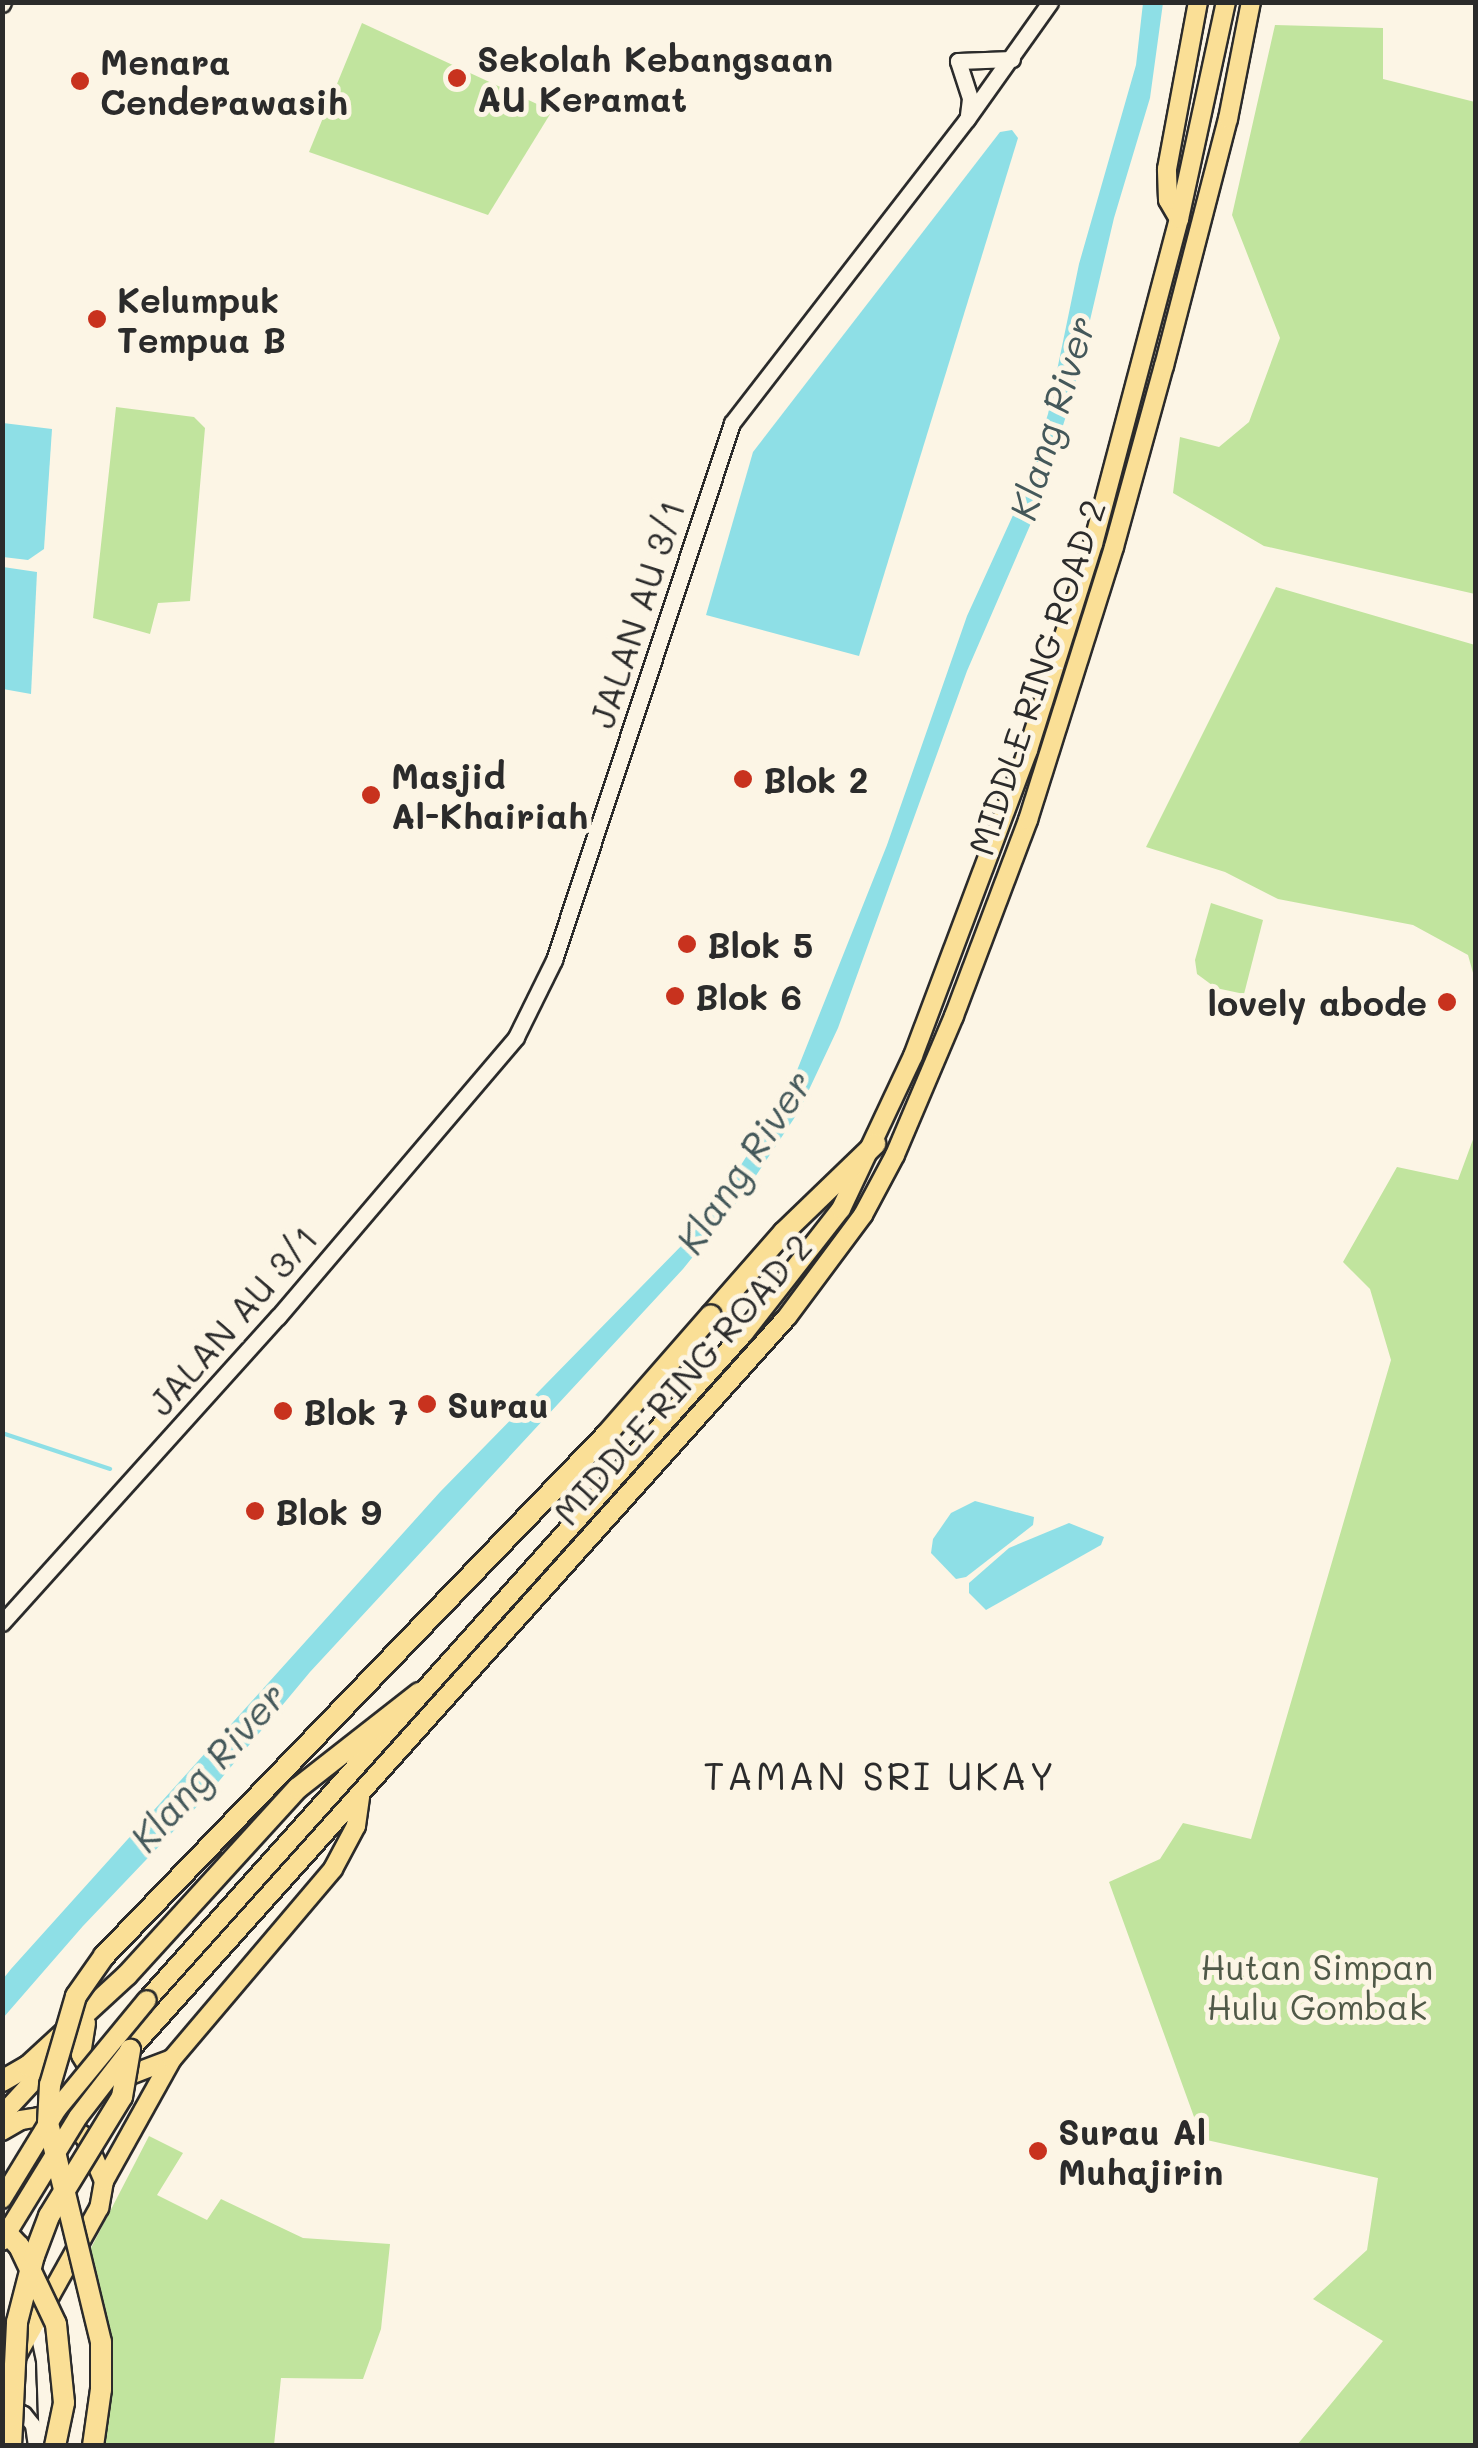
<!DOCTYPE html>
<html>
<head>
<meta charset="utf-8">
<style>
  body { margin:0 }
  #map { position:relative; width:1478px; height:2448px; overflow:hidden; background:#fcf5e5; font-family:Mali,sans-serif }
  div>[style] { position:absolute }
  .green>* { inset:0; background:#c1e49e }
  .water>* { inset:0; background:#8edfe6 }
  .stream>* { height:4px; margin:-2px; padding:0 2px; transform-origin:2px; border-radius:2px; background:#8edfe6 }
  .roads { filter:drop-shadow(2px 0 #2b2b2b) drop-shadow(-2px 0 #2b2b2b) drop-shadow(0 2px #2b2b2b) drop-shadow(0 -2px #2b2b2b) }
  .tertiary>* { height:14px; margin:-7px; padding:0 7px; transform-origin:7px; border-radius:7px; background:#fcf5e5 }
  .secondary>* { height:15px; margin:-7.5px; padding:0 7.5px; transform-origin:7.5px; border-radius:7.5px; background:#fcf5e5 }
  .trunk>* { height:18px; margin:-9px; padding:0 9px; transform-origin:9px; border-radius:9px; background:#fadf96 }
  .motorway>* { height:20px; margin:-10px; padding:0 10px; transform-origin:10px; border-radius:10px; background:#fadf96 }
  .bridges { filter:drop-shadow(2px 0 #2b2b2b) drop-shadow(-2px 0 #2b2b2b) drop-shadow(0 2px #2b2b2b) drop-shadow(0 -2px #2b2b2b) }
  .trunk-bridge>* { height:18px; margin:-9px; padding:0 9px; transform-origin:9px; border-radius:9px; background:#fadf96 }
  .motorway-bridge>* { height:20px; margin:-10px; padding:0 10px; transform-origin:10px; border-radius:10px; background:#fadf96 }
  .dots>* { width:28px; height:28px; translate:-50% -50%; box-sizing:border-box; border:5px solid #fcf5e5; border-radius:50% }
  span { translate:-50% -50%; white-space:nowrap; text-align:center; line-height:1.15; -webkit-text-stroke:10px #fcf5e5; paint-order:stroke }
  .poi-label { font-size:35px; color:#2b2b2b; font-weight:700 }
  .left { translate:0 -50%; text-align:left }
  .right { translate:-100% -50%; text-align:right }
  .street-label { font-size:35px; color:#2b2b2b }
  .park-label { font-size:35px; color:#505948 }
  .water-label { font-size:38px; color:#44585a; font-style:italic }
  .neighbourhood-label { font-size:38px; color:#2b2b2b; letter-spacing:2.5px }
  .frame { position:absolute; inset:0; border:5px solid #2b2b2b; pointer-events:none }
</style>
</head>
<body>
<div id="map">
  <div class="green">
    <i style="clip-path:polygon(362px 23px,552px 111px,488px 215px,309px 152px)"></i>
    <i style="clip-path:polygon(1275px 25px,1383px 28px,1383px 79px,1475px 102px,1475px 594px,1264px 546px,1173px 493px,1180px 437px,1219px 447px,1249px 422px,1280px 338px,1232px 215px)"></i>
    <i style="clip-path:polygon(116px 407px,194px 417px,205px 428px,190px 601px,158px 603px,150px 634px,93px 618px)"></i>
    <i style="clip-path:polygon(1276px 587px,1475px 645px,1475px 980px,1468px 955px,1413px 925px,1278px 899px,1225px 872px,1146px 847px)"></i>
    <i style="clip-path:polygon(1211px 903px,1263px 920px,1244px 994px,1216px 988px,1197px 974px,1195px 960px)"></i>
    <i style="clip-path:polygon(1475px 1134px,1475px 2445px,1297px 2445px,1383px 2341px,1313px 2299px,1367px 2250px,1378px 2178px,1202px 2139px,1109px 1882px,1160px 1859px,1183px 1823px,1251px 1839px,1391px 1360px,1370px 1289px,1343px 1262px,1397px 1167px,1458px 1180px)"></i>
    <i style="clip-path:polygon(149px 2136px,183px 2153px,157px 2195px,207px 2220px,221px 2199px,303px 2238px,390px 2244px,381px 2329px,363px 2379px,281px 2378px,274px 2445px,95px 2445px,107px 2329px,90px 2250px)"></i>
  </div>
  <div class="water">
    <i style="clip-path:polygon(1143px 3px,1163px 3px,1150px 98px,1114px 218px,1072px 397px,1035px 514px,967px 671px,838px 1028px,799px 1111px,745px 1192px,683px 1269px,310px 1672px,205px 1798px,83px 1926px,3px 2018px,3px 1979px,11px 1969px,440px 1492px,688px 1239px,720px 1198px,790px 1088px,887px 845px,967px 616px,1019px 502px,1048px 414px,1079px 264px,1136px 65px)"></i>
    <i style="clip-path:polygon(1012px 130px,1018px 138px,859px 656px,706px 615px,753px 452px,1000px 132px)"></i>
    <i style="clip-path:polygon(3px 423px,52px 429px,44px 549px,28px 560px,3px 557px)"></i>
    <i style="clip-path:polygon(3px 567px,37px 572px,31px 694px,3px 689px)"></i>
    <i style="clip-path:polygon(975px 1501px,1034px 1517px,1033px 1525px,966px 1577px,956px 1579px,931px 1553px,933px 1539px,951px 1513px)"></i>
    <i style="clip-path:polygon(1069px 1523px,1104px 1537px,1101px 1545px,986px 1610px,969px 1593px,969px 1583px,1009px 1548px)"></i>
  </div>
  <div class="stream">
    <i style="left:2px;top:1433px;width:114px;rotate:18.4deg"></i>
  </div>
  <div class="roads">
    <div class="tertiary">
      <i style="left:36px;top:2323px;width:38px;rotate:78deg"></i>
      <i style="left:44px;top:2360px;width:86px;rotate:88deg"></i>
      <i style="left:2px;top:2401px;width:26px;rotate:31deg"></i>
      <i style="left:24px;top:2414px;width:14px;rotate:51deg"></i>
      <i style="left:33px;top:2425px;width:21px;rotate:82deg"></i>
    </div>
    <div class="secondary">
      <i style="left:2px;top:4px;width:2px;rotate:-63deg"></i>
      <i style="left:968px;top:115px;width:17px;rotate:-83deg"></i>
      <i style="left:970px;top:98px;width:39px;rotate:-108deg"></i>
      <i style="left:958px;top:61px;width:54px;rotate:-2.1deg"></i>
      <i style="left:2px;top:1623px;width:412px;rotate:-48deg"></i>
      <i style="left:278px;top:1317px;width:367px;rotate:-49.6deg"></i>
      <i style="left:516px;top:1037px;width:86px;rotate:-63.7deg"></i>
      <i style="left:554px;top:960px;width:566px;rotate:-71.66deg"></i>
      <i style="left:732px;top:423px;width:384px;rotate:-52.3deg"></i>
      <i style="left:967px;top:119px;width:143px;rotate:-54.6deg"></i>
    </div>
    <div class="trunk">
      <i style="left:1179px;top:219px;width:22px;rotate:-120deg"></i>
      <i style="left:1168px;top:200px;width:31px;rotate:-92deg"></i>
      <i style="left:1167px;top:169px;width:170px;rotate:-79.5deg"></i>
      <i style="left:147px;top:2000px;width:895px;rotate:-48.17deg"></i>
      <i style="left:744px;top:1333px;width:157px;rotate:-52deg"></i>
      <i style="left:841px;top:1209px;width:169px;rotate:-64.8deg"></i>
      <i style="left:913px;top:1056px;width:327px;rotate:-69.4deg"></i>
      <i style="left:1028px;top:750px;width:216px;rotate:-72.5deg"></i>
      <i style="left:1093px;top:544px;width:336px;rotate:-75.2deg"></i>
      <i style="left:1179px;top:219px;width:222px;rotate:-77.8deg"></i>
      <i style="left:86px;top:2023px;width:32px;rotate:99deg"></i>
      <i style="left:81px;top:2055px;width:23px;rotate:59deg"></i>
      <i style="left:93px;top:2075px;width:29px;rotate:6deg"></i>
      <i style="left:122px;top:2078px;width:53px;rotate:-20.8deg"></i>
      <i style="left:130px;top:2050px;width:984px;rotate:-48.13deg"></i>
      <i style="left:787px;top:1317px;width:127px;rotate:-53.3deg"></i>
      <i style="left:863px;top:1215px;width:68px;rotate:-61.9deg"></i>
      <i style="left:895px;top:1155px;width:151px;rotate:-67deg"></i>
      <i style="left:954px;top:1016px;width:210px;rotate:-69.3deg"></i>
      <i style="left:1028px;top:820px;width:286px;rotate:-72.5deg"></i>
      <i style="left:1114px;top:547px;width:188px;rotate:-74.6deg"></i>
      <i style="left:1164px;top:366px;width:255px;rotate:-75.5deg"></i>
      <i style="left:1228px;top:119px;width:119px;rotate:-78.9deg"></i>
      <i style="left:2px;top:2115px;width:87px;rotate:-47.3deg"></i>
      <i style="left:2px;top:2131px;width:22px;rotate:-30deg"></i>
      <i style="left:21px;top:2120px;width:18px;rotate:-9deg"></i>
      <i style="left:39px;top:2117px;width:25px;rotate:12deg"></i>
      <i style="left:63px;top:2122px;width:27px;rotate:34deg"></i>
      <i style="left:85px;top:2137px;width:48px;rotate:66.6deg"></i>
      <i style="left:104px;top:2181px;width:27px;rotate:100deg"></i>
      <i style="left:99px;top:2208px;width:199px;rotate:119.1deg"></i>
      <i style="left:104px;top:2181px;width:140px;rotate:-60.9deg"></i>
      <i style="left:172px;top:2059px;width:249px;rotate:-49.7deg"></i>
      <i style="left:333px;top:1869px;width:49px;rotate:-61.9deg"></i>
      <i style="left:356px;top:1826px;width:30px;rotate:-82deg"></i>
    </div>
    <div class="motorway">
      <i style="left:711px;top:1315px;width:111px;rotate:-48.7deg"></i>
      <i style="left:784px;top:1232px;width:127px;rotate:-44deg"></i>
      <i style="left:2px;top:2081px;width:30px;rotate:-30deg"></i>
      <i style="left:28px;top:2066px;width:134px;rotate:-42.6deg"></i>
      <i style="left:127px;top:1975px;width:253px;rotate:-47.6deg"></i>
      <i style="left:298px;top:1788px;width:154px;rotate:-38.1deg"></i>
    </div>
  </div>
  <div class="bridges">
    <div class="trunk-bridge">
      <i style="left:2px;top:2199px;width:105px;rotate:-58.6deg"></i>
      <i style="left:57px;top:2109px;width:141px;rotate:-50.5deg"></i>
      <i style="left:2px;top:2241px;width:145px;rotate:-58.5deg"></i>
      <i style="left:78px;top:2117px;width:85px;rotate:-52.2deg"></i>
    </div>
    <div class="motorway-bridge">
      <i style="left:2px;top:2228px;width:25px;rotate:47deg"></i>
      <i style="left:19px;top:2246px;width:86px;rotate:64.6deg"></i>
      <i style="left:56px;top:2324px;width:79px;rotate:84.2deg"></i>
      <i style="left:64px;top:2403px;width:44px;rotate:101.8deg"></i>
      <i style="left:11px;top:2446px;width:124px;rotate:-87.2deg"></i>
      <i style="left:17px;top:2322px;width:68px;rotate:-75.6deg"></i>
      <i style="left:34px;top:2256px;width:43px;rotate:-69.4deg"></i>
      <i style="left:49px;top:2216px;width:140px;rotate:-58.5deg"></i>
      <i style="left:122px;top:2097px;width:48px;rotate:-80.3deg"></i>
      <i style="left:93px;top:2446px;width:58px;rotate:-82deg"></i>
      <i style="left:101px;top:2389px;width:47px;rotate:-90deg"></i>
      <i style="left:101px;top:2342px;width:225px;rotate:-103.6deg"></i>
      <i style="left:48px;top:2123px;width:38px;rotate:-87deg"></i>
      <i style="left:50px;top:2085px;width:93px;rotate:-73.7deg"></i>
      <i style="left:76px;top:1996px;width:49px;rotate:-55deg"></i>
      <i style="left:104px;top:1956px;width:723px;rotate:-46.06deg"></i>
      <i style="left:606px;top:1435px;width:159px;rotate:-48.8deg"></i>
    </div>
  </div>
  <div class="dots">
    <i style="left:457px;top:78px;background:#c8321e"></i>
    <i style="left:80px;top:81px;background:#c8321e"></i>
    <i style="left:97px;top:319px;background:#c8321e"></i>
    <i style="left:743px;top:779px;background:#c8321e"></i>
    <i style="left:371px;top:795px;background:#c8321e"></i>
    <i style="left:687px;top:944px;background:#c8321e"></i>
    <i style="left:675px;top:996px;background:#c8321e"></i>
    <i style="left:1447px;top:1002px;background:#c8321e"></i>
    <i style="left:427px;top:1404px;background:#c8321e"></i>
    <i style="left:283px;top:1411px;background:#c8321e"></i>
    <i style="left:255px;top:1511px;background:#c8321e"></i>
    <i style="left:1038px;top:2151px;background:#c8321e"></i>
  </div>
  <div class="poi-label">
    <span class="left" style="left:477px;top:78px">Sekolah Kebangsaan<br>AU Keramat</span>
    <span class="left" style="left:100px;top:81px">Menara<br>Cenderawasih</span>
    <span class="left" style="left:117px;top:319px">Kelumpuk<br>Tempua B</span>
    <span class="left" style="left:391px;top:795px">Masjid<br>Al-Khairiah</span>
    <span class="left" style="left:763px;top:779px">Blok 2</span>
    <span class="left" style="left:707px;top:944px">Blok 5</span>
    <span class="left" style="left:695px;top:996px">Blok 6</span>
    <span class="right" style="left:1427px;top:1002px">lovely abode</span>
    <span class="left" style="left:447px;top:1404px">Surau</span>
    <span class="left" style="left:303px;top:1411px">Blok 7</span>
    <span class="left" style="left:275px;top:1511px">Blok 9</span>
    <span class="left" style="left:1058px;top:2151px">Surau Al<br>Muhajirin</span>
  </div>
  <div class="street-label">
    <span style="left:636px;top:614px;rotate:-72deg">JALAN AU 3/1</span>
    <span style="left:1036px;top:677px;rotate:-72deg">MIDDLE RING ROAD 2</span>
    <span style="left:232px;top:1320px;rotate:-49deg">JALAN AU 3/1</span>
    <span style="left:682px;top:1379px;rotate:-49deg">MIDDLE RING ROAD 2</span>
  </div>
  <div class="park-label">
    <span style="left:1317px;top:1986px">Hutan Simpan<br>Hulu Gombak</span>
  </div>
  <div class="water-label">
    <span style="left:1052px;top:418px;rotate:-73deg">Klang River</span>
    <span style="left:744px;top:1162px;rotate:-56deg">Klang River</span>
    <span style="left:208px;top:1767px;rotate:-48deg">Klang River</span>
  </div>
  <div class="neighbourhood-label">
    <span style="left:880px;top:1776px">TAMAN SRI UKAY</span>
  </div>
  <div class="frame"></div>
</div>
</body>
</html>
